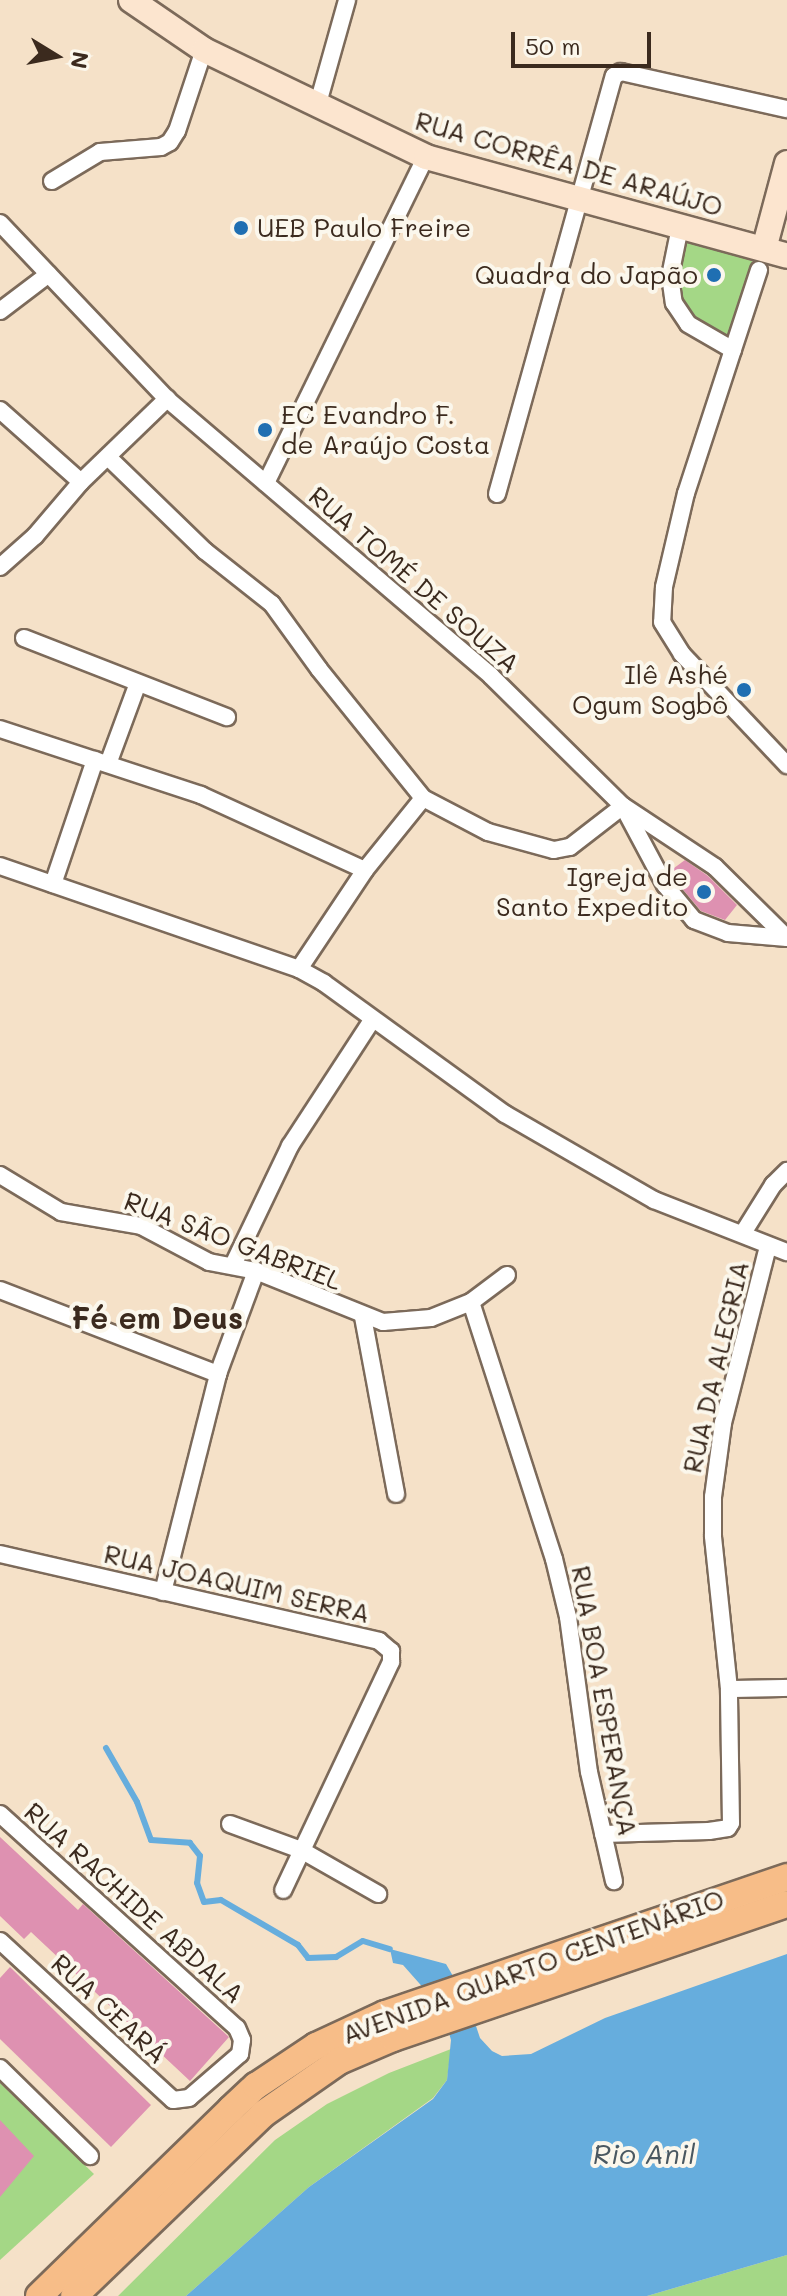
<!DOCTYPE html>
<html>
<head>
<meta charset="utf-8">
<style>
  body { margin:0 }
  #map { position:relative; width:787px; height:2296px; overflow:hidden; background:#f5e1c8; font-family:Mali,sans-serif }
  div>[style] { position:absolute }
  .green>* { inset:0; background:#a4d786 }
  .water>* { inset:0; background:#66addd }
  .stream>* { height:6px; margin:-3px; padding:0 3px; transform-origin:3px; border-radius:3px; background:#66addd }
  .building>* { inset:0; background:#de91b1 }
  .roads { filter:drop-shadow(2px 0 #7c6a5a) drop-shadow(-2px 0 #7c6a5a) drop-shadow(0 2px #7c6a5a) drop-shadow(0 -2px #7c6a5a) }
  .street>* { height:16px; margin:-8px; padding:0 8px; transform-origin:8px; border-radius:8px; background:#fff }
  .secondary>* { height:24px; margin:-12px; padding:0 12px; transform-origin:12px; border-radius:12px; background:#fce5cf }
  .primary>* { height:26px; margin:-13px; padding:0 13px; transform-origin:13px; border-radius:13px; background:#f7bd88 }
  .dots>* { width:22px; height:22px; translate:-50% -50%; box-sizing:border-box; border:4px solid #fbf7ec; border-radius:50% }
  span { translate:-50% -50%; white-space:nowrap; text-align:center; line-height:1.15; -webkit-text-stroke:8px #fbf7ec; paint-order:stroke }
  .street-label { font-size:26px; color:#3b2a1e }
  .poi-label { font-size:26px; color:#3b2a1e }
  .left { translate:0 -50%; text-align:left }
  .right { translate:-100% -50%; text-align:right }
  .water-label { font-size:28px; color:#4a5861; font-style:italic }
  .quarter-label { font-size:30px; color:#3b2a1e; font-weight:700 }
  .north { position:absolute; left:16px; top:16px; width:80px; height:80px; -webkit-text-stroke:6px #fbf7ec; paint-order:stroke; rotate:100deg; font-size:22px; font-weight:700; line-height:32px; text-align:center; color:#3b2a1e }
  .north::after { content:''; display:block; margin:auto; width:28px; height:36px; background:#3b2a1e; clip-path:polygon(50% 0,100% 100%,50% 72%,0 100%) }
  .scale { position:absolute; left:511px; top:32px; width:140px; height:36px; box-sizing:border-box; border:4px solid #3b2a1e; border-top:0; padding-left:10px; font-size:24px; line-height:28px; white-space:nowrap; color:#3b2a1e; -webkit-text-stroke:6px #fbf7ec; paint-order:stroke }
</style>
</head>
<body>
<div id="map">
  <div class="green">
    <i style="clip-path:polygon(684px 241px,753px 259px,729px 339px,690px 317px,676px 290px)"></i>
    <i style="clip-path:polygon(451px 2049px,447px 2080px,433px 2098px,309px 2187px,186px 2296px,118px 2296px,275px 2140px,327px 2104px,389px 2073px)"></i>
    <i style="clip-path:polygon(0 2083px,94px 2174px,0 2260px)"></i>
    <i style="clip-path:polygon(787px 2255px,787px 2296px,647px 2296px)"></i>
  </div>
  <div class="water">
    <i style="clip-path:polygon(390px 1949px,446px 1964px,468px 2002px,480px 2038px,492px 2051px,502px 2056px,531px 2054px,605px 2018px,787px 1954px,787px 2255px,647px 2296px,186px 2296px,309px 2187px,433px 2099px,447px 2080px,451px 2040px,442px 2009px,403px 1965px,393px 1963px)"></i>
  </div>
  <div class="stream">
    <i style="left:106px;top:1748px;width:62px;rotate:60.1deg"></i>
    <i style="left:137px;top:1802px;width:40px;rotate:69.8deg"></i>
    <i style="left:151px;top:1840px;width:39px;rotate:4deg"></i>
    <i style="left:190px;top:1843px;width:16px;rotate:52deg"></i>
    <i style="left:200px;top:1856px;width:27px;rotate:96deg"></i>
    <i style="left:197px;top:1883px;width:20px;rotate:70deg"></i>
    <i style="left:204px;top:1902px;width:17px;rotate:-7deg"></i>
    <i style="left:221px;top:1900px;width:89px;rotate:30.3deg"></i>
    <i style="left:298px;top:1945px;width:16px;rotate:52deg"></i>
    <i style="left:308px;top:1958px;width:28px;rotate:-2deg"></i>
    <i style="left:336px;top:1957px;width:31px;rotate:-31deg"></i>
    <i style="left:363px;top:1941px;width:28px;rotate:17deg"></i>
  </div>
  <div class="building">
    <i style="clip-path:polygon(685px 860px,708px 876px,737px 905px,725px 920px,701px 911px,674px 879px,670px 871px)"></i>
    <i style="clip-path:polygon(0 1837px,78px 1910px,83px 1904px,229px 2037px,190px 2081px,31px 1932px,24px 1939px,0 1916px)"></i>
    <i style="clip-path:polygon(10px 1967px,151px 2105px,111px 2147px,0 2039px,0 1978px)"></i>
    <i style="clip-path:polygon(0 2120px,34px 2156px,0 2197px)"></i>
  </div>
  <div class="roads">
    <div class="street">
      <i style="left:317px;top:107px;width:111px;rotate:-74.3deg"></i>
      <i style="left:52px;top:181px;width:56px;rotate:-31.1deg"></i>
      <i style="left:100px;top:152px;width:61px;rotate:-4.7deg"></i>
      <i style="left:161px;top:147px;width:10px;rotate:-29deg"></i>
      <i style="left:170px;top:142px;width:13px;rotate:-58deg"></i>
      <i style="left:177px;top:131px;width:85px;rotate:-71.6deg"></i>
      <i style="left:0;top:223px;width:243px;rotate:46.5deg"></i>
      <i style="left:167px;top:399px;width:426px;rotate:40.5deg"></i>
      <i style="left:491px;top:676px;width:185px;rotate:44.6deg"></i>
      <i style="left:623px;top:806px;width:110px;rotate:33.5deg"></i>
      <i style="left:715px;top:867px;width:101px;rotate:44.6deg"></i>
      <i style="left:680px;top:227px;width:50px;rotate:101.5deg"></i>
      <i style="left:670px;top:276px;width:27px;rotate:82deg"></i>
      <i style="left:674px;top:303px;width:25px;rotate:56deg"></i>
      <i style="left:688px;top:324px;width:52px;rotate:30deg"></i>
      <i style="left:759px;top:270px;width:235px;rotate:108.1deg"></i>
      <i style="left:686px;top:493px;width:97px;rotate:103.2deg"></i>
      <i style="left:664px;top:587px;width:35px;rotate:93deg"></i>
      <i style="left:662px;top:622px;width:38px;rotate:58deg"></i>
      <i style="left:682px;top:654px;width:153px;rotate:46.6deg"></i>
      <i style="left:0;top:311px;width:61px;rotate:-37.1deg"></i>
      <i style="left:0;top:410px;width:108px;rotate:41.6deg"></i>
      <i style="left:109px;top:458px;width:134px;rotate:44.1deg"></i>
      <i style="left:205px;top:551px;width:85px;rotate:38.3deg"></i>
      <i style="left:272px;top:604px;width:80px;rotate:54.1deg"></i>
      <i style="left:319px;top:669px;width:166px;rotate:51.1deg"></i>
      <i style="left:423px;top:798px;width:73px;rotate:27.6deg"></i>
      <i style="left:488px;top:832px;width:68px;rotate:15.3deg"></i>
      <i style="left:554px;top:850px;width:16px;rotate:-11deg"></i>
      <i style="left:570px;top:847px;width:67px;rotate:-37.7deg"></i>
      <i style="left:266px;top:483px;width:363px;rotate:-63.9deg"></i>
      <i style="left:497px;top:494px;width:434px;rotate:-74.4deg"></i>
      <i style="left:614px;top:76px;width:8px;rotate:-30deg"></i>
      <i style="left:621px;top:72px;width:170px;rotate:12.6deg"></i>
      <i style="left:0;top:567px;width:47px;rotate:-41.5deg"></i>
      <i style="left:35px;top:536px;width:71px;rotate:-49.6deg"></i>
      <i style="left:81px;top:482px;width:120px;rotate:-44deg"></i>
      <i style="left:24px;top:638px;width:218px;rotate:21.3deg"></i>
      <i style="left:0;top:729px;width:212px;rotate:18.2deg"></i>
      <i style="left:201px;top:795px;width:180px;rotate:24.6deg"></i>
      <i style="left:108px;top:764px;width:86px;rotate:-69.7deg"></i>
      <i style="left:625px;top:810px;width:85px;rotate:61.9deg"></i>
      <i style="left:665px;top:885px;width:45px;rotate:50.4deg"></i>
      <i style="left:694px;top:920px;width:36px;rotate:21deg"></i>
      <i style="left:728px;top:933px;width:59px;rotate:4.8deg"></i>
      <i style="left:0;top:866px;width:316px;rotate:19deg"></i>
      <i style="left:299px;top:969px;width:29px;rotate:29deg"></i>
      <i style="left:324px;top:983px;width:223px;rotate:35.9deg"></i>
      <i style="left:505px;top:1114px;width:172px;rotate:30deg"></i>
      <i style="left:654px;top:1200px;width:143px;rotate:21.4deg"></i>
      <i style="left:53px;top:884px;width:131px;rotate:-71.3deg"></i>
      <i style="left:299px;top:969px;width:119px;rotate:-56.3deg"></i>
      <i style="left:365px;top:870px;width:92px;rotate:-51.1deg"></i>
      <i style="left:0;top:1175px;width:71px;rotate:31.2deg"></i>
      <i style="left:61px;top:1212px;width:81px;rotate:9.9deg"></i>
      <i style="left:141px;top:1226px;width:77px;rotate:27.9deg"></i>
      <i style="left:209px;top:1262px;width:48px;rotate:10.8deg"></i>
      <i style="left:256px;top:1271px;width:137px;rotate:21.9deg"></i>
      <i style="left:383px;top:1322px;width:48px;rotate:-4.8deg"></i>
      <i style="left:431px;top:1318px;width:43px;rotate:-21.8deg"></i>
      <i style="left:471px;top:1302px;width:45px;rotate:-36.9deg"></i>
      <i style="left:743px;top:1233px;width:57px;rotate:-58deg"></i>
      <i style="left:773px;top:1185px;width:20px;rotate:-45deg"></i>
      <i style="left:233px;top:1265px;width:132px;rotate:-64.4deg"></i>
      <i style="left:290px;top:1146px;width:150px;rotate:-56.9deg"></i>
      <i style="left:0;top:1290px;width:234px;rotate:21.1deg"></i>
      <i style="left:471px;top:1302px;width:270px;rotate:72.1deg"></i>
      <i style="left:554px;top:1559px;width:60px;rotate:76.4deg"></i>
      <i style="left:568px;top:1617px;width:156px;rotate:82.3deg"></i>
      <i style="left:589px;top:1772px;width:112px;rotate:77.1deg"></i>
      <i style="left:363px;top:1317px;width:180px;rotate:79.4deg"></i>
      <i style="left:0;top:1554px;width:389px;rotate:12.9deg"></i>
      <i style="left:379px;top:1641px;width:16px;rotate:40deg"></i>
      <i style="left:391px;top:1651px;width:11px;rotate:90deg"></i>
      <i style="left:391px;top:1662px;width:252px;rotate:115.3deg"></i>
      <i style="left:163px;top:1592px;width:225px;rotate:-75.8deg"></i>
      <i style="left:218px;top:1374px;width:110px;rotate:-69.7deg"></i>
      <i style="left:729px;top:1689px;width:58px;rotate:-1deg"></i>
      <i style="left:0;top:1814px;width:319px;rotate:42.1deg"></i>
      <i style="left:237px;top:2028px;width:13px;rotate:67deg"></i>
      <i style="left:242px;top:2040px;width:14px;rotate:98deg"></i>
      <i style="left:240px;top:2054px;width:67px;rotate:139.2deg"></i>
      <i style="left:189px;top:2098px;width:16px;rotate:173deg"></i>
      <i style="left:173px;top:2100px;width:235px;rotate:-137.4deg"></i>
      <i style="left:230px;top:1824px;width:76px;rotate:20.1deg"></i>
      <i style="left:301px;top:1850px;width:89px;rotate:29.7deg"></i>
      <i style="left:603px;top:1834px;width:106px;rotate:-1.6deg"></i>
      <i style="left:709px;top:1831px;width:19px;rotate:-9deg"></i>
      <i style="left:728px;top:1828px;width:6px;rotate:-59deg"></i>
      <i style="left:731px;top:1823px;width:134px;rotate:-90.9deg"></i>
      <i style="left:729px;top:1689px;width:154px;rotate:-96deg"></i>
      <i style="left:713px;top:1536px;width:39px;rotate:-90deg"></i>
      <i style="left:713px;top:1497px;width:75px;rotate:-82.3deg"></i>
      <i style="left:723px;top:1423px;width:183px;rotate:-75.7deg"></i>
      <i style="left:0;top:2068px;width:126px;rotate:44.4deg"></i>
    </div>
    <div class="secondary">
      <i style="left:131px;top:0;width:88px;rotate:34.4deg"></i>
      <i style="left:204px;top:50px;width:246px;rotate:25.7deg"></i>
      <i style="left:426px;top:157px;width:374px;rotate:15.3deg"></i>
      <i style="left:764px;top:249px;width:89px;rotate:-75deg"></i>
    </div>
    <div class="primary">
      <i style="left:39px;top:2296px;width:268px;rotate:-44.2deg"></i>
      <i style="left:231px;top:2109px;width:34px;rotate:-43deg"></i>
      <i style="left:256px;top:2086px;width:72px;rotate:-33.7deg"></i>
      <i style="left:316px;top:2046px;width:76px;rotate:-24.9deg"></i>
      <i style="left:385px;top:2014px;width:425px;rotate:-18.8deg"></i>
      <i style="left:74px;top:2296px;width:262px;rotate:-43.9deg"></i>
      <i style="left:263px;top:2114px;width:93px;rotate:-34.9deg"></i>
      <i style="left:339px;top:2061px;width:59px;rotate:-23.1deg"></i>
      <i style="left:393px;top:2038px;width:416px;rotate:-18.8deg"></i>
    </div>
  </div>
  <div class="dots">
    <i style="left:241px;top:228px;background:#1f6fb2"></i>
    <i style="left:714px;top:275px;background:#1f6fb2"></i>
    <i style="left:265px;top:430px;background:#1f6fb2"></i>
    <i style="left:744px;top:690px;background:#1f6fb2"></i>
    <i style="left:704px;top:892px;background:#1f6fb2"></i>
  </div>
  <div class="street-label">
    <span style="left:569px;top:164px;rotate:16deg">RUA CORRÊA DE ARAÚJO</span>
    <span style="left:414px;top:580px;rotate:41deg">RUA TOMÉ DE SOUZA</span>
    <span style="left:233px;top:1241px;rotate:21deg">RUA SÃO GABRIEL</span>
    <span style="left:716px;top:1367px;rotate:-77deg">RUA DA ALEGRIA</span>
    <span style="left:237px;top:1584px;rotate:13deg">RUA JOAQUIM SERRA</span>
    <span style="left:604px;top:1701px;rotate:80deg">RUA BOA ESPERANÇA</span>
    <span style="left:134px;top:1903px;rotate:42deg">RUA RACHIDE ABDALA</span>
    <span style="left:533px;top:1967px;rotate:-20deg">AVENIDA QUARTO CENTENÁRIO</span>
    <span style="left:109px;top:2009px;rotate:43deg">RUA CEARÁ</span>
  </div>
  <div class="poi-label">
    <span class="left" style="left:257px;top:228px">UEB Paulo Freire</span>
    <span class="right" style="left:698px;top:275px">Quadra do Japão</span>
    <span class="left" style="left:281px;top:430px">EC Evandro F.<br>de Araújo Costa</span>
    <span class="right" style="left:728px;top:690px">Ilê Ashé<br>Ogum Sogbô</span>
    <span class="right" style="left:688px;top:892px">Igreja de<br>Santo Expedito</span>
  </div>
  <div class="water-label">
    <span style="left:644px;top:2153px">Rio Anil</span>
  </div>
  <div class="quarter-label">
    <span style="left:157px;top:1317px">Fé em Deus</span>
  </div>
  <div class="north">N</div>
  <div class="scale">50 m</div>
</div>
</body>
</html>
